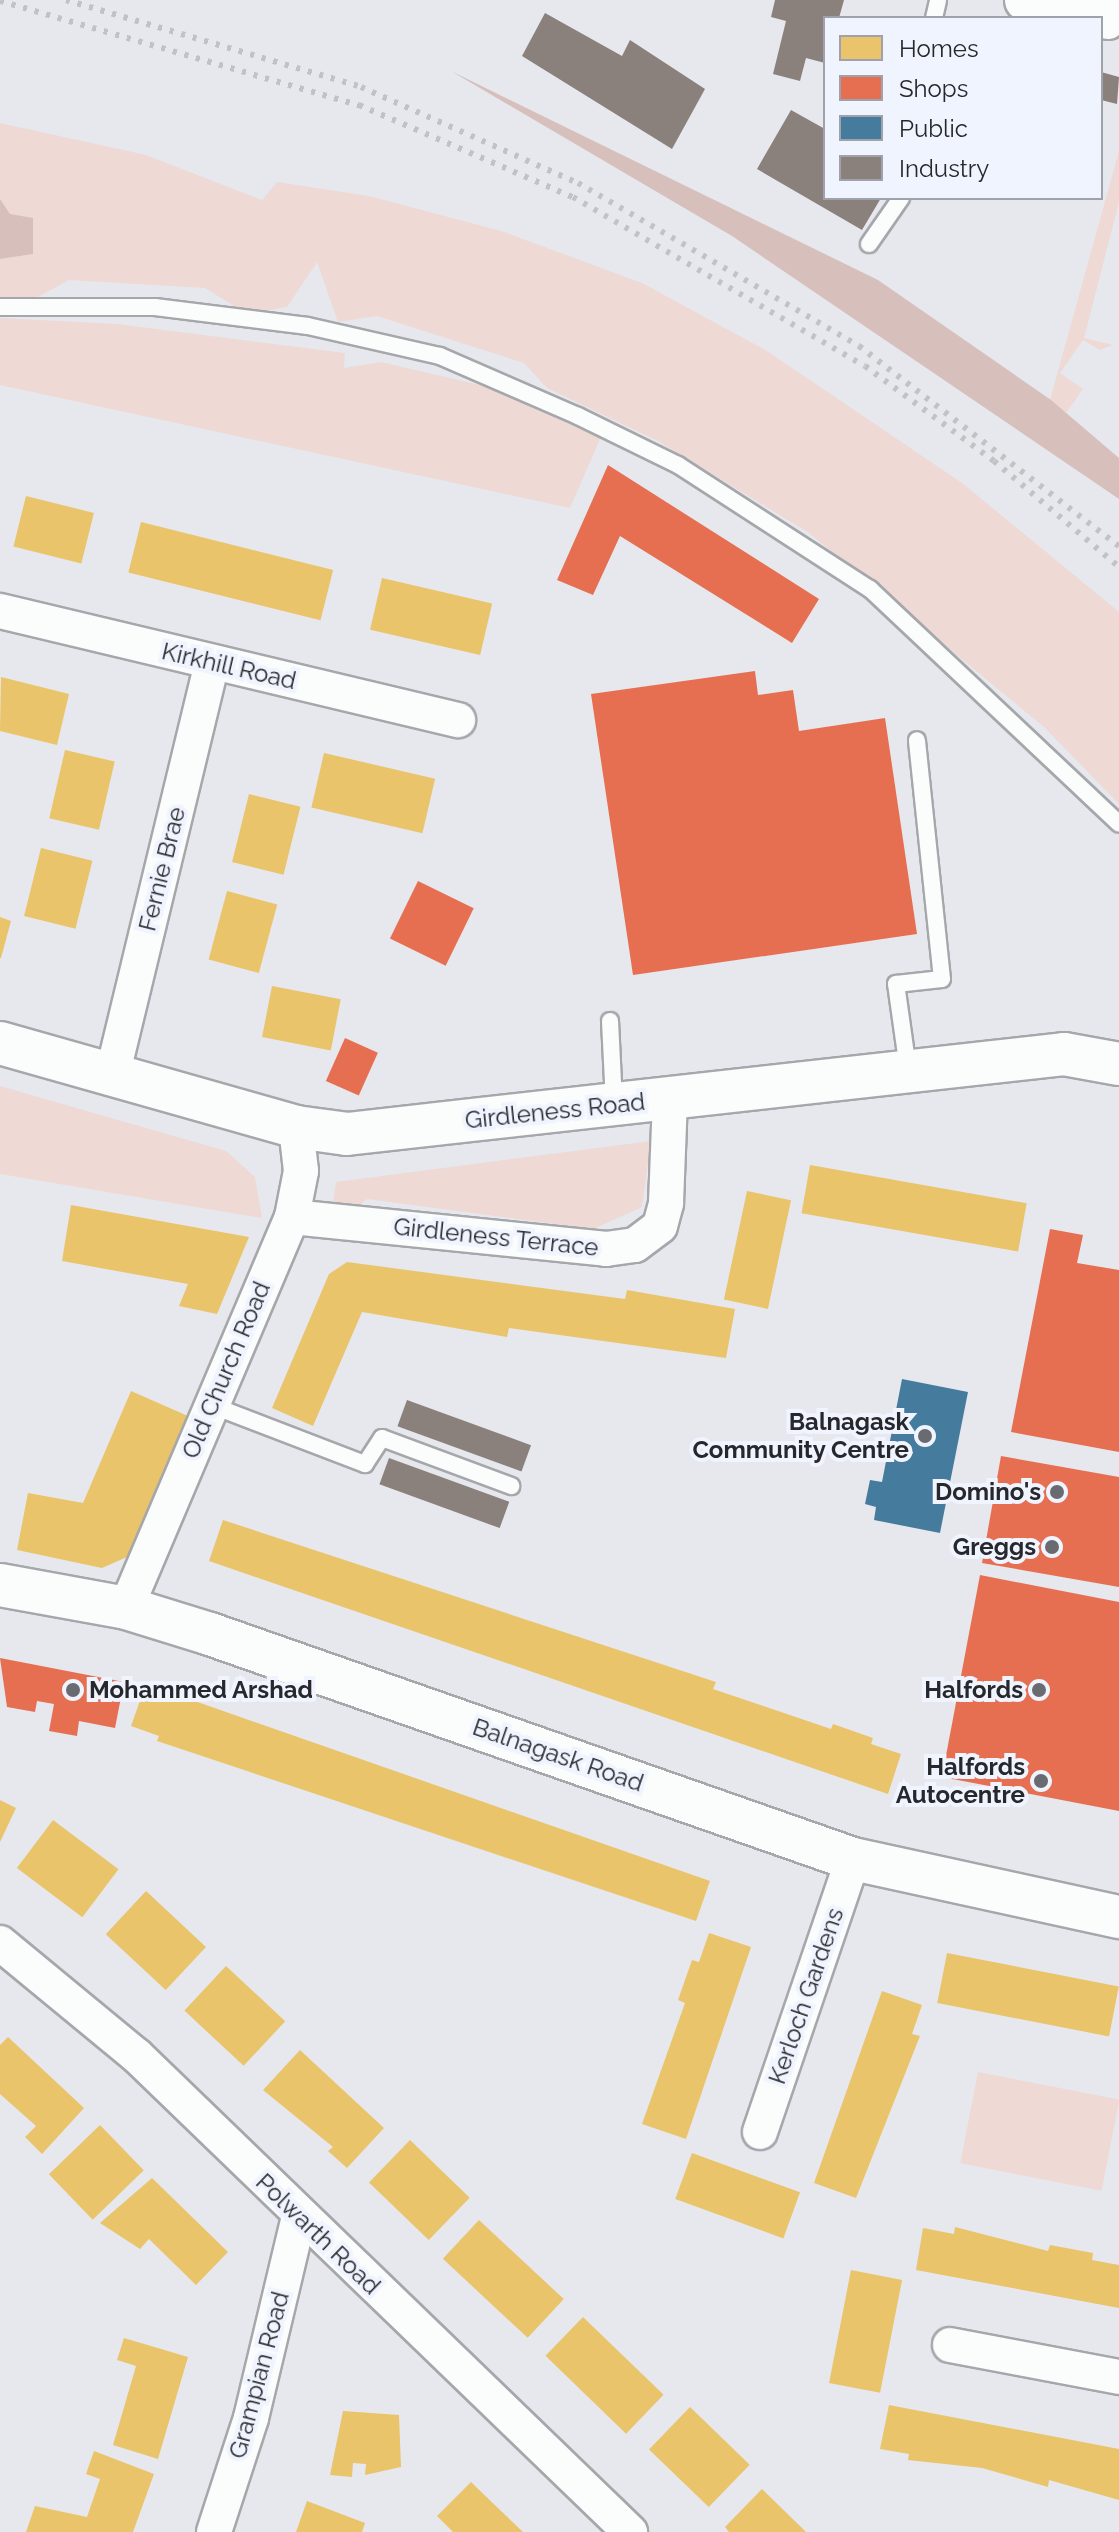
<!DOCTYPE html>
<html>
<head>
<meta charset="utf-8">
<style>
  body { margin:0 }
  #map { position:relative; width:1119px; height:2532px; overflow:hidden; background:#e6e8ee; font-family:Raleway,sans-serif }
  div>[style] { position:absolute }
  .green>* { inset:0; background:#eed9d5; transform-origin:0 0 }
  .forest>* { inset:0; background:#d7c0bc }
  .homes>* { inset:0; background:#e9c46a; transform-origin:0 0 }
  .shops>* { inset:0; background:#e76f51; transform-origin:0 0 }
  .public>* { inset:0; background:#457b9d }
  .industry>* { inset:0; background:#8a817c; transform-origin:0 0 }
  .roads { filter:drop-shadow(2px 0 #a5a7ab) drop-shadow(-2px 0 #a5a7ab) drop-shadow(0 2px #a5a7ab) drop-shadow(0 -2px #a5a7ab) }
  .service>* { height:16px; margin:-8px; padding:0 8px; transform-origin:8px; border-radius:8px; background:#fbfcfc }
  .minor>* { height:34px; margin:-17px; padding:0 17px; transform-origin:17px; border-radius:17px; background:#fbfcfc }
  .tertiary>* { height:42px; margin:-21px; padding:0 21px; transform-origin:21px; border-radius:21px; background:#fbfcfc }
  .rail>* { height:6px; margin-top:-3px; transform-origin:0; background:repeating-linear-gradient(90deg,#c1c2c4 0 4px,transparent 0 12px) }
  .dots>* { width:22px; height:22px; translate:-50% -50%; box-sizing:border-box; border:4px solid #f0f4ff; border-radius:50% }
  span { translate:-50% -50%; white-space:nowrap; text-align:center; line-height:1.15; -webkit-text-stroke:8px #f0f4ff; paint-order:stroke }
  .street-label { font-size:24px; color:#27282c }
  .poi-label { font-size:24px; color:#27282c; font-weight:700 }
  .right { translate:-100% -50%; text-align:right }
  .left { translate:0 -50%; text-align:left }
  .legend { position:absolute; left:823px; top:16px; width:280px; height:184px; box-sizing:border-box; background:#f0f4ff; border:2px solid #a0a2ab; margin:0; padding:10px 14px; list-style:none; font-size:24px; color:#27282c }
  .legend li { display:flex; align-items:center; gap:16px; height:40px }
  .legend b { width:40px; border:2px solid #a0a2ab }
</style>
</head>
<body>
<div id="map">
  <div class="green">
    <i style="clip-path:polygon(0 123px,146px 155px,262px 200px,277px 182px,369px 196px,501px 231px,642px 283px,767px 351px,962px 483px,1119px 612px,1119px 804px,1044px 727px,809px 533px,658px 441px,547px 388px,524px 363px,377px 316px,338px 322px,317px 262px,287px 307px,264px 311px,239px 309px,205px 288px,69px 280px,34px 299px,0 299px,0 259px,33px 254px,0 199px)"></i>
    <i style="clip-path:polygon(1119px 151px,1119px 202px,1084px 338px,1113px 345px,1100px 350px,1083px 340px,1060px 373px,1083px 389px,1066px 413px,1050px 400px)"></i>
    <i style="clip-path:polygon(0 318px,117px 324px,345px 353px,344px 368px,381px 362px,480px 385px,603px 432px,570px 508px,0 385px)"></i>
    <i style="clip-path:polygon(0 1086px,226px 1151px,255px 1177px,262px 1218px,0 1174px)"></i>
    <i style="clip-path:polygon(651px 1141px,642px 1207px,593px 1229px,367px 1199px,352px 1211px,332px 1209px,336px 1182px)"></i>
    <i style="left:978px;top:2072px;width:144px;height:93px;rotate:11deg"></i>
  </div>
  <div class="forest">
    <i style="clip-path:polygon(451px 71px,878px 280px,1051px 400px,1119px 458px,1119px 499px,732px 236px)"></i>
    <i style="clip-path:polygon(0 199px,10px 214px,33px 218px,33px 254px,0 259px)"></i>
  </div>
  <div class="homes">
    <i style="left:26px;top:496px;width:70px;height:52px;rotate:14deg"></i>
    <i style="left:141px;top:522px;width:198px;height:52px;rotate:14deg"></i>
    <i style="left:382px;top:578px;width:113px;height:53px;rotate:13deg"></i>
    <i style="clip-path:polygon(1px 677px,69px 694px,57px 745px,0 731px)"></i>
    <i style="left:65px;top:750px;width:51px;height:70px;rotate:13deg"></i>
    <i style="left:324px;top:753px;width:114px;height:56px;rotate:13deg"></i>
    <i style="left:249px;top:794px;width:53px;height:70px;rotate:14deg"></i>
    <i style="left:41px;top:848px;width:53px;height:70px;rotate:14deg"></i>
    <i style="left:227px;top:891px;width:52px;height:71px;rotate:15deg"></i>
    <i style="clip-path:polygon(0 917px,11px 921px,1px 958px,0 958px)"></i>
    <i style="left:272px;top:986px;width:70px;height:52px;rotate:11deg"></i>
    <i style="left:810px;top:1165px;width:220px;height:49px;rotate:10deg"></i>
    <i style="left:747px;top:1191px;width:45px;height:111px;rotate:12deg"></i>
    <i style="clip-path:polygon(71px 1205px,249px 1237px,217px 1314px,179px 1306px,188px 1284px,62px 1261px)"></i>
    <i style="clip-path:polygon(347px 1262px,625px 1299px,627px 1290px,735px 1309px,726px 1358px,509px 1328px,507px 1337px,362px 1312px,313px 1426px,272px 1408px,329px 1274px)"></i>
    <i style="clip-path:polygon(131px 1391px,188px 1416px,127px 1557px,102px 1568px,17px 1550px,28px 1493px,83px 1503px)"></i>
    <i style="clip-path:polygon(223px 1520px,716px 1682px,713px 1689px,831px 1729px,833px 1724px,873px 1738px,871px 1744px,901px 1754px,888px 1794px,209px 1561px)"></i>
    <i style="clip-path:polygon(146px 1684px,710px 1881px,696px 1921px,157px 1741px,159px 1736px,131px 1726px)"></i>
    <i style="clip-path:polygon(0 1800px,16px 1808px,0 1842px)"></i>
    <i style="left:53px;top:1820px;width:82px;height:60px;rotate:37deg"></i>
    <i style="left:146px;top:1891px;width:82px;height:59px;rotate:43deg"></i>
    <i style="clip-path:polygon(709px 1933px,751px 1947px,686px 2139px,642px 2124px,685px 2003px,678px 2000px,692px 1960px,699px 1962px)"></i>
    <i style="left:947px;top:1953px;width:175px;height:51px;rotate:11deg"></i>
    <i style="left:226px;top:1966px;width:81px;height:61px;rotate:43deg"></i>
    <i style="clip-path:polygon(882px 1991px,922px 2005px,912px 2034px,920px 2036px,856px 2198px,814px 2183px)"></i>
    <i style="clip-path:polygon(8px 2037px,84px 2108px,42px 2154px,25px 2137px,36px 2126px,0 2094px,0 2045px)"></i>
    <i style="clip-path:polygon(300px 2050px,384px 2128px,347px 2168px,328px 2151px,333px 2147px,263px 2090px)"></i>
    <i style="left:100px;top:2125px;width:63px;height:71px;rotate:46deg"></i>
    <i style="left:410px;top:2140px;width:83px;height:59px;rotate:44deg"></i>
    <i style="left:692px;top:2153px;width:115px;height:49px;rotate:20deg"></i>
    <i style="clip-path:polygon(152px 2178px,228px 2252px,196px 2285px,149px 2239px,140px 2249px,100px 2223px)"></i>
    <i style="left:479px;top:2220px;width:116px;height:53px;rotate:43deg"></i>
    <i style="clip-path:polygon(955px 2227px,1048px 2251px,1050px 2245px,1093px 2253px,1092px 2260px,1119px 2265px,1119px 2308px,916px 2270px,923px 2228px,954px 2234px)"></i>
    <i style="left:851px;top:2270px;width:52px;height:115px;rotate:11deg"></i>
    <i style="left:583px;top:2317px;width:112px;height:54px;rotate:44deg"></i>
    <i style="clip-path:polygon(124px 2338px,188px 2357px,158px 2459px,113px 2445px,136px 2366px,117px 2360px)"></i>
    <i style="clip-path:polygon(889px 2405px,1119px 2449px,1119px 2500px,1049px 2480px,1048px 2487px,982px 2468px,908px 2460px,909px 2454px,880px 2449px)"></i>
    <i style="left:690px;top:2407px;width:83px;height:59px;rotate:44deg"></i>
    <i style="clip-path:polygon(343px 2411px,399px 2415px,401px 2467px,365px 2475px,366px 2464px,353px 2463px,352px 2477px,330px 2475px)"></i>
    <i style="clip-path:polygon(94px 2451px,154px 2474px,133px 2532px,26px 2532px,35px 2506px,87px 2517px,100px 2479px,86px 2474px)"></i>
    <i style="clip-path:polygon(471px 2482px,500px 2510px,523px 2532px,453px 2532px,437px 2516px)"></i>
    <i style="clip-path:polygon(762px 2489px,803px 2529px,806px 2532px,729px 2532px,725px 2527px)"></i>
    <i style="clip-path:polygon(307px 2501px,365px 2523px,362px 2532px,296px 2532px)"></i>
  </div>
  <div class="shops">
    <i style="clip-path:polygon(608px 465px,819px 599px,792px 643px,620px 536px,593px 595px,557px 580px)"></i>
    <i style="clip-path:polygon(755px 671px,758px 695px,793px 690px,799px 731px,885px 718px,917px 934px,633px 975px,591px 694px)"></i>
    <i style="left:418px;top:881px;width:62px;height:64px;rotate:26deg"></i>
    <i style="left:345px;top:1038px;width:36px;height:47px;rotate:24deg"></i>
    <i style="clip-path:polygon(1050px 1229px,1083px 1235px,1077px 1263px,1119px 1270px,1119px 1452px,1011px 1432px)"></i>
    <i style="clip-path:polygon(1001px 1456px,1119px 1477px,1119px 1587px,982px 1563px)"></i>
    <i style="clip-path:polygon(980px 1575px,1119px 1602px,1119px 1811px,942px 1777px)"></i>
    <i style="clip-path:polygon(0 1658px,124px 1682px,115px 1728px,79px 1721px,77px 1736px,49px 1731px,54px 1704px,37px 1701px,35px 1712px,7px 1707px)"></i>
  </div>
  <div class="public">
    <i style="clip-path:polygon(902px 1379px,968px 1392px,940px 1533px,874px 1520px,876px 1507px,865px 1504px,870px 1480px,882px 1482px)"></i>
  </div>
  <div class="industry">
    <i style="clip-path:polygon(775px 0,844px 0,839px 18px,825px 18px,825px 63px,806px 58px,800px 81px,773px 74px,786px 21px,771px 17px)"></i>
    <i style="clip-path:polygon(545px 13px,622px 56px,630px 40px,705px 89px,672px 149px,522px 56px)"></i>
    <i style="clip-path:polygon(1101px 72px,1119px 77px,1117px 104px,1101px 100px)"></i>
    <i style="clip-path:polygon(791px 110px,825px 129px,825px 198px,881px 198px,862px 230px,757px 169px)"></i>
    <i style="left:407px;top:1400px;width:132px;height:28px;rotate:20deg"></i>
    <i style="left:389px;top:1458px;width:128px;height:28px;rotate:20deg"></i>
  </div>
  <div class="roads">
    <div class="service">
      <i style="left:934px;top:18px;width:18px;rotate:-77deg"></i>
      <i style="left:869px;top:244px;width:56px;rotate:-55.2deg"></i>
      <i style="left:0;top:307px;width:155px"></i>
      <i style="left:155px;top:307px;width:154px;rotate:7.1deg"></i>
      <i style="left:308px;top:326px;width:135px;rotate:12.8deg"></i>
      <i style="left:440px;top:356px;width:150px;rotate:23.5deg"></i>
      <i style="left:578px;top:416px;width:111px;rotate:26.1deg"></i>
      <i style="left:678px;top:465px;width:229px;rotate:32.9deg"></i>
      <i style="left:870px;top:589px;width:342px;rotate:43.3deg"></i>
      <i style="left:610px;top:1021px;width:83px;rotate:87.2deg"></i>
      <i style="left:908px;top:1069px;width:86px;rotate:-98deg"></i>
      <i style="left:896px;top:984px;width:46px;rotate:-6.2deg"></i>
      <i style="left:942px;top:979px;width:240px;rotate:-96deg"></i>
      <i style="left:211px;top:1405px;width:165px;rotate:21deg"></i>
      <i style="left:365px;top:1464px;width:31px;rotate:-57deg"></i>
      <i style="left:382px;top:1438px;width:138px;rotate:20.4deg"></i>
    </div>
    <div class="minor">
      <i style="left:1108px;top:22px;width:23px;rotate:-77deg"></i>
      <i style="left:0;top:611px;width:471px;rotate:13.4deg"></i>
      <i style="left:112px;top:1076px;width:425px;rotate:-76.4deg"></i>
      <i style="left:292px;top:1217px;width:316px;rotate:5.8deg"></i>
      <i style="left:606px;top:1249px;width:29px;rotate:-8deg"></i>
      <i style="left:635px;top:1245px;width:31px;rotate:-37deg"></i>
      <i style="left:660px;top:1226px;width:24px;rotate:-75deg"></i>
      <i style="left:666px;top:1203px;width:105px;rotate:-87.8deg"></i>
      <i style="left:126px;top:1608px;width:425px;rotate:-67deg"></i>
      <i style="left:292px;top:1217px;width:47px;rotate:-78.9deg"></i>
      <i style="left:301px;top:1171px;width:44px;rotate:-96.5deg"></i>
      <i style="left:0;top:1943px;width:176px;rotate:39.5deg"></i>
      <i style="left:136px;top:2055px;width:687px;rotate:44deg"></i>
      <i style="left:760px;top:2132px;width:288px;rotate:-71.2deg"></i>
      <i style="left:950px;top:2345px;width:172px;rotate:10.7deg"></i>
      <i style="left:214px;top:2532px;width:120px;rotate:-72deg"></i>
      <i style="left:251px;top:2418px;width:207px;rotate:-76.6deg"></i>
    </div>
    <div class="tertiary">
      <i style="left:1026px;top:0;width:68px;rotate:15.3deg"></i>
      <i style="left:0;top:1043px;width:308px;rotate:15.8deg"></i>
      <i style="left:296px;top:1127px;width:51px;rotate:7.8deg"></i>
      <i style="left:347px;top:1134px;width:721px;rotate:-6.37deg"></i>
      <i style="left:1064px;top:1054px;width:56px;rotate:10.3deg"></i>
      <i style="left:0;top:1585px;width:128px;rotate:10.3deg"></i>
      <i style="left:126px;top:1608px;width:88px;rotate:17.2deg"></i>
      <i style="left:210px;top:1634px;width:681px;rotate:19.29deg"></i>
      <i style="left:853px;top:1859px;width:272px;rotate:12.3deg"></i>
    </div>
  </div>
  <div class="rail">
    <i style="left:66px;top:0;width:308px;rotate:16.4deg"></i>
    <i style="left:361px;top:87px;width:237px;rotate:23.9deg"></i>
    <i style="left:578px;top:183px;width:325px;rotate:30.1deg"></i>
    <i style="left:859px;top:346px;width:328px;rotate:37.6deg"></i>
    <i style="left:0;top:1px;width:374px;rotate:16.2deg"></i>
    <i style="left:359px;top:105px;width:233px;rotate:23.3deg"></i>
    <i style="left:573px;top:197px;width:337px;rotate:30.1deg"></i>
    <i style="left:865px;top:366px;width:160px;rotate:36.4deg"></i>
    <i style="left:994px;top:461px;width:164px;rotate:40.3deg"></i>
  </div>
  <div class="dots">
    <i style="left:925px;top:1436px;background:#6a6b70"></i>
    <i style="left:1057px;top:1492px;background:#6a6b70"></i>
    <i style="left:1052px;top:1547px;background:#6a6b70"></i>
    <i style="left:73px;top:1690px;background:#6a6b70"></i>
    <i style="left:1039px;top:1690px;background:#6a6b70"></i>
    <i style="left:1041px;top:1781px;background:#6a6b70"></i>
  </div>
  <div class="street-label">
    <span style="left:229px;top:666px;rotate:13deg">Kirkhill Road</span>
    <span style="left:162px;top:869px;rotate:-76deg">Fernie Brae</span>
    <span style="left:555px;top:1111px;rotate:-6deg">Girdleness Road</span>
    <span style="left:496px;top:1237px;rotate:6deg">Girdleness Terrace</span>
    <span style="left:226px;top:1370px;rotate:-67deg">Old Church Road</span>
    <span style="left:558px;top:1755px;rotate:19deg">Balnagask Road</span>
    <span style="left:806px;top:1996px;rotate:-71deg">Kerloch Gardens</span>
    <span style="left:318px;top:2234px;rotate:44deg">Polwarth Road</span>
    <span style="left:259px;top:2375px;rotate:-75deg">Grampian Road</span>
  </div>
  <div class="poi-label">
    <span class="right" style="left:909px;top:1436px">Balnagask<br>Community Centre</span>
    <span class="right" style="left:1041px;top:1492px">Domino's</span>
    <span class="right" style="left:1036px;top:1547px">Greggs</span>
    <span class="left" style="left:89px;top:1690px">Mohammed Arshad</span>
    <span class="right" style="left:1023px;top:1690px">Halfords</span>
    <span class="right" style="left:1025px;top:1781px">Halfords<br>Autocentre</span>
  </div>
  <ul class="legend">
  <li><b style="height:22px;background:#e9c46a"></b>Homes</li>
  <li><b style="height:22px;background:#e76f51"></b>Shops</li>
  <li><b style="height:22px;background:#457b9d"></b>Public</li>
  <li><b style="height:22px;background:#8a817c"></b>Industry</li>
  </ul>
</div>
</body>
</html>
